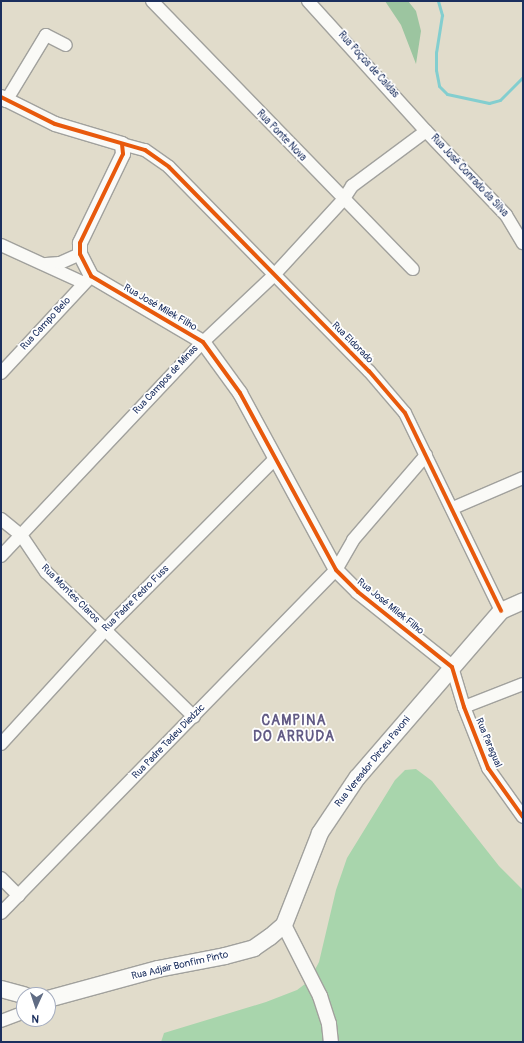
<!DOCTYPE html>
<html>
<head>
<meta charset="utf-8">
<style>
  body { margin:0 }
  #map { position:relative; width:524px; height:1043px; overflow:hidden; background:#e1dccb; font-family:Pangolin,sans-serif }
  div>[style] { position:absolute }
  .green>* { inset:0; background:#a8d5ac }
  .forest>* { inset:0; background:#9cc5a0 }
  .stream>* { height:3px; margin:-1.5px; padding:0 1.5px; transform-origin:1.5px; border-radius:1.5px; background:#83cecf }
  .roads { filter:drop-shadow(1px 0 #a1a19d) drop-shadow(-1px 0 #a1a19d) drop-shadow(0 1px #a1a19d) drop-shadow(0 -1px #a1a19d) }
  .minor>* { height:12px; margin:-6px; padding:0 6px; transform-origin:6px; border-radius:6px; background:#fafaf7 }
  .tertiary>* { height:14px; margin:-7px; padding:0 7px; transform-origin:7px; border-radius:7px; background:#fafaf7 }
  .secondary>* { height:16px; margin:-8px; padding:0 8px; transform-origin:8px; border-radius:8px; background:#fafaf7 }
  .cycleway>* { height:4px; margin:-2px; padding:0 2px; transform-origin:2px; border-radius:2px; background:#e8590c }
  span { translate:-50% -50%; white-space:nowrap; text-align:center; line-height:1.15; -webkit-text-stroke:3.5px #fff; paint-order:stroke }
  .street-label { font-size:10px; color:#1b2f5e }
  .district-label { font-size:14px; color:#625b85; font-weight:700; letter-spacing:1px }
  .frame { position:absolute; inset:0; border:2px solid #1b2f5e; pointer-events:none }
  .north { position:absolute; left:16px; top:987px; width:40px; height:40px; box-sizing:border-box; background:#fff; border:1px solid #a4acbf; border-radius:50%; rotate:183deg; font-size:11px; font-weight:700; line-height:16px; text-align:center; color:#1b2f5e }
  .north::after { content:''; display:block; margin:auto; width:14px; height:18px; background:#606c84; clip-path:polygon(50% 0,100% 100%,50% 72%,0 100%) }
</style>
</head>
<body>
<div id="map">
  <div class="green">
    <i style="clip-path:polygon(416px 769px,432px 781px,499px 866px,523px 890px,523px 1042px,161px 1042px,164px 1033px,266px 1002px,297px 990px,309px 981px,319px 962px,336px 890px,347px 858px,395px 780px,405px 770px)"></i>
  </div>
  <div class="forest">
    <i style="clip-path:polygon(385px 1px,408px 1px,416px 11px,421px 31px,416px 64px,401px 25px)"></i>
  </div>
  <div class="stream">
    <i style="left:438px;top:1px;width:15px;rotate:74deg"></i>
    <i style="left:442px;top:15px;width:37px;rotate:99deg"></i>
    <i style="left:436px;top:52px;width:18px;rotate:90deg"></i>
    <i style="left:436px;top:70px;width:16px;rotate:79deg"></i>
    <i style="left:439px;top:86px;width:11px;rotate:45deg"></i>
    <i style="left:447px;top:94px;width:43px;rotate:12.1deg"></i>
    <i style="left:489px;top:103px;width:11px;rotate:-15deg"></i>
    <i style="left:500px;top:100px;width:33px;rotate:-45deg"></i>
  </div>
  <div class="roads">
    <div class="minor">
      <i style="left:152px;top:1px;width:374px;rotate:45.8deg"></i>
      <i style="left:308px;top:1px;width:176px;rotate:47.8deg"></i>
      <i style="left:426px;top:131px;width:116px;rotate:46.4deg"></i>
      <i style="left:506px;top:215px;width:33px;rotate:59deg"></i>
      <i style="left:6px;top:101px;width:77px;rotate:-58.8deg"></i>
      <i style="left:46px;top:35px;width:22px;rotate:27deg"></i>
      <i style="left:122px;top:144px;width:24px;rotate:15deg"></i>
      <i style="left:145px;top:150px;width:29px;rotate:35deg"></i>
      <i style="left:169px;top:167px;width:286px;rotate:45.6deg"></i>
      <i style="left:369px;top:371px;width:55px;rotate:49.4deg"></i>
      <i style="left:405px;top:413px;width:220px;rotate:64.1deg"></i>
      <i style="left:1px;top:245px;width:91px;rotate:24.6deg"></i>
      <i style="left:46px;top:264px;width:14px;rotate:-4deg"></i>
      <i style="left:60px;top:263px;width:22px;rotate:-24deg"></i>
      <i style="left:1px;top:373px;width:132px;rotate:-47.1deg"></i>
      <i style="left:453px;top:508px;width:76px;rotate:-23.2deg"></i>
      <i style="left:1px;top:519px;width:26px;rotate:39deg"></i>
      <i style="left:21px;top:535px;width:45px;rotate:56deg"></i>
      <i style="left:46px;top:572px;width:207px;rotate:44.4deg"></i>
      <i style="left:1px;top:556px;width:294px;rotate:-46.7deg"></i>
      <i style="left:203px;top:342px;width:98px;rotate:-43.3deg"></i>
      <i style="left:274px;top:275px;width:102px;rotate:-47.4deg"></i>
      <i style="left:343px;top:200px;width:17px;rotate:-57deg"></i>
      <i style="left:352px;top:186px;width:92px;rotate:-36.6deg"></i>
      <i style="left:452px;top:667px;width:42px;rotate:73.3deg"></i>
      <i style="left:464px;top:707px;width:66px;rotate:68.5deg"></i>
      <i style="left:488px;top:768px;width:60px;rotate:54.5deg"></i>
      <i style="left:464px;top:707px;width:63px;rotate:-21.3deg"></i>
      <i style="left:1px;top:744px;width:154px;rotate:-47.6deg"></i>
      <i style="left:105px;top:630px;width:241px;rotate:-45.2deg"></i>
      <i style="left:1px;top:878px;width:25px;rotate:45deg"></i>
      <i style="left:1px;top:913px;width:479px;rotate:-45.7deg"></i>
      <i style="left:336px;top:570px;width:34px;rotate:-60deg"></i>
      <i style="left:353px;top:540px;width:112px;rotate:-49.3deg"></i>
      <i style="left:1px;top:1021px;width:25px;rotate:-21deg"></i>
    </div>
    <div class="tertiary">
      <i style="left:1px;top:97px;width:60px;rotate:26.6deg"></i>
      <i style="left:55px;top:124px;width:70px;rotate:16.6deg"></i>
      <i style="left:122px;top:144px;width:10px;rotate:84deg"></i>
      <i style="left:123px;top:154px;width:99px;rotate:115.8deg"></i>
      <i style="left:80px;top:243px;width:11px;rotate:90deg"></i>
      <i style="left:80px;top:254px;width:25px;rotate:63deg"></i>
      <i style="left:91px;top:276px;width:130px;rotate:30.5deg"></i>
      <i style="left:203px;top:342px;width:63px;rotate:54deg"></i>
      <i style="left:240px;top:393px;width:201px;rotate:61.5deg"></i>
      <i style="left:336px;top:570px;width:31px;rotate:45deg"></i>
      <i style="left:358px;top:592px;width:120px;rotate:38.6deg"></i>
      <i style="left:284px;top:925px;width:80px;rotate:63.1deg"></i>
      <i style="left:320px;top:996px;width:29px;rotate:72deg"></i>
      <i style="left:329px;top:1024px;width:18px;rotate:84deg"></i>
    </div>
    <div class="secondary">
      <i style="left:1px;top:989px;width:24px;rotate:15deg"></i>
      <i style="left:48px;top:999px;width:114px;rotate:-15.3deg"></i>
      <i style="left:158px;top:969px;width:68px;rotate:-11deg"></i>
      <i style="left:225px;top:956px;width:30px;rotate:-15deg"></i>
      <i style="left:254px;top:948px;width:19px;rotate:-35deg"></i>
      <i style="left:270px;top:937px;width:18px;rotate:-41deg"></i>
      <i style="left:284px;top:925px;width:99px;rotate:-68.6deg"></i>
      <i style="left:320px;top:833px;width:66px;rotate:-56.1deg"></i>
      <i style="left:357px;top:778px;width:221px;rotate:-49.2deg"></i>
      <i style="left:501px;top:611px;width:24px;rotate:-24deg"></i>
    </div>
  </div>
  <div class="cycleway">
    <i style="left:1px;top:97px;width:60px;rotate:26.6deg"></i>
    <i style="left:55px;top:124px;width:94px;rotate:16.1deg"></i>
    <i style="left:145px;top:150px;width:29px;rotate:35deg"></i>
    <i style="left:169px;top:167px;width:286px;rotate:45.6deg"></i>
    <i style="left:369px;top:371px;width:55px;rotate:49.4deg"></i>
    <i style="left:405px;top:413px;width:220px;rotate:64.1deg"></i>
    <i style="left:122px;top:144px;width:10px;rotate:84deg"></i>
    <i style="left:123px;top:154px;width:99px;rotate:115.8deg"></i>
    <i style="left:80px;top:243px;width:11px;rotate:90deg"></i>
    <i style="left:80px;top:254px;width:25px;rotate:63deg"></i>
    <i style="left:91px;top:276px;width:130px;rotate:30.5deg"></i>
    <i style="left:203px;top:342px;width:63px;rotate:54deg"></i>
    <i style="left:240px;top:393px;width:201px;rotate:61.5deg"></i>
    <i style="left:336px;top:570px;width:31px;rotate:45deg"></i>
    <i style="left:358px;top:592px;width:120px;rotate:38.6deg"></i>
    <i style="left:452px;top:667px;width:42px;rotate:73.3deg"></i>
    <i style="left:464px;top:707px;width:66px;rotate:68.5deg"></i>
    <i style="left:488px;top:768px;width:60px;rotate:54.5deg"></i>
  </div>
  <div class="street-label">
    <span style="left:368px;top:65px;rotate:48deg">Rua Poços de Caldas</span>
    <span style="left:281px;top:136px;rotate:46deg">Rua Ponte Nova</span>
    <span style="left:469px;top:176px;rotate:47deg">Rua José Conrado da Silva</span>
    <span style="left:160px;top:308px;rotate:30deg">Rua José Milek Filho</span>
    <span style="left:46px;top:324px;rotate:-47deg">Rua Campo Belo</span>
    <span style="left:352px;top:343px;rotate:45deg">Rua Eldorado</span>
    <span style="left:166px;top:380px;rotate:-47deg">Rua Campos de Minas</span>
    <span style="left:70px;top:594px;rotate:45deg">Rua Montes Claros</span>
    <span style="left:136px;top:599px;rotate:-45deg">Rua Padre Pedro Fuss</span>
    <span style="left:390px;top:607px;rotate:39deg">Rua José Milek Filho</span>
    <span style="left:169px;top:742px;rotate:-46deg">Rua Padre Tadeu Diedzic</span>
    <span style="left:488px;top:743px;rotate:67deg">Rua Paragual</span>
    <span style="left:373px;top:762px;rotate:-51deg">Rua Vereador Dirceu Pavoni</span>
    <span style="left:180px;top:966px;rotate:-13deg">Rua Adjair Bonfim Pinto</span>
  </div>
  <div class="district-label">
    <span style="left:294px;top:729px">CAMPINA<br>DO ARRUDA</span>
  </div>
  <div class="frame"></div>
  <div class="north">N</div>
</div>
</body>
</html>
